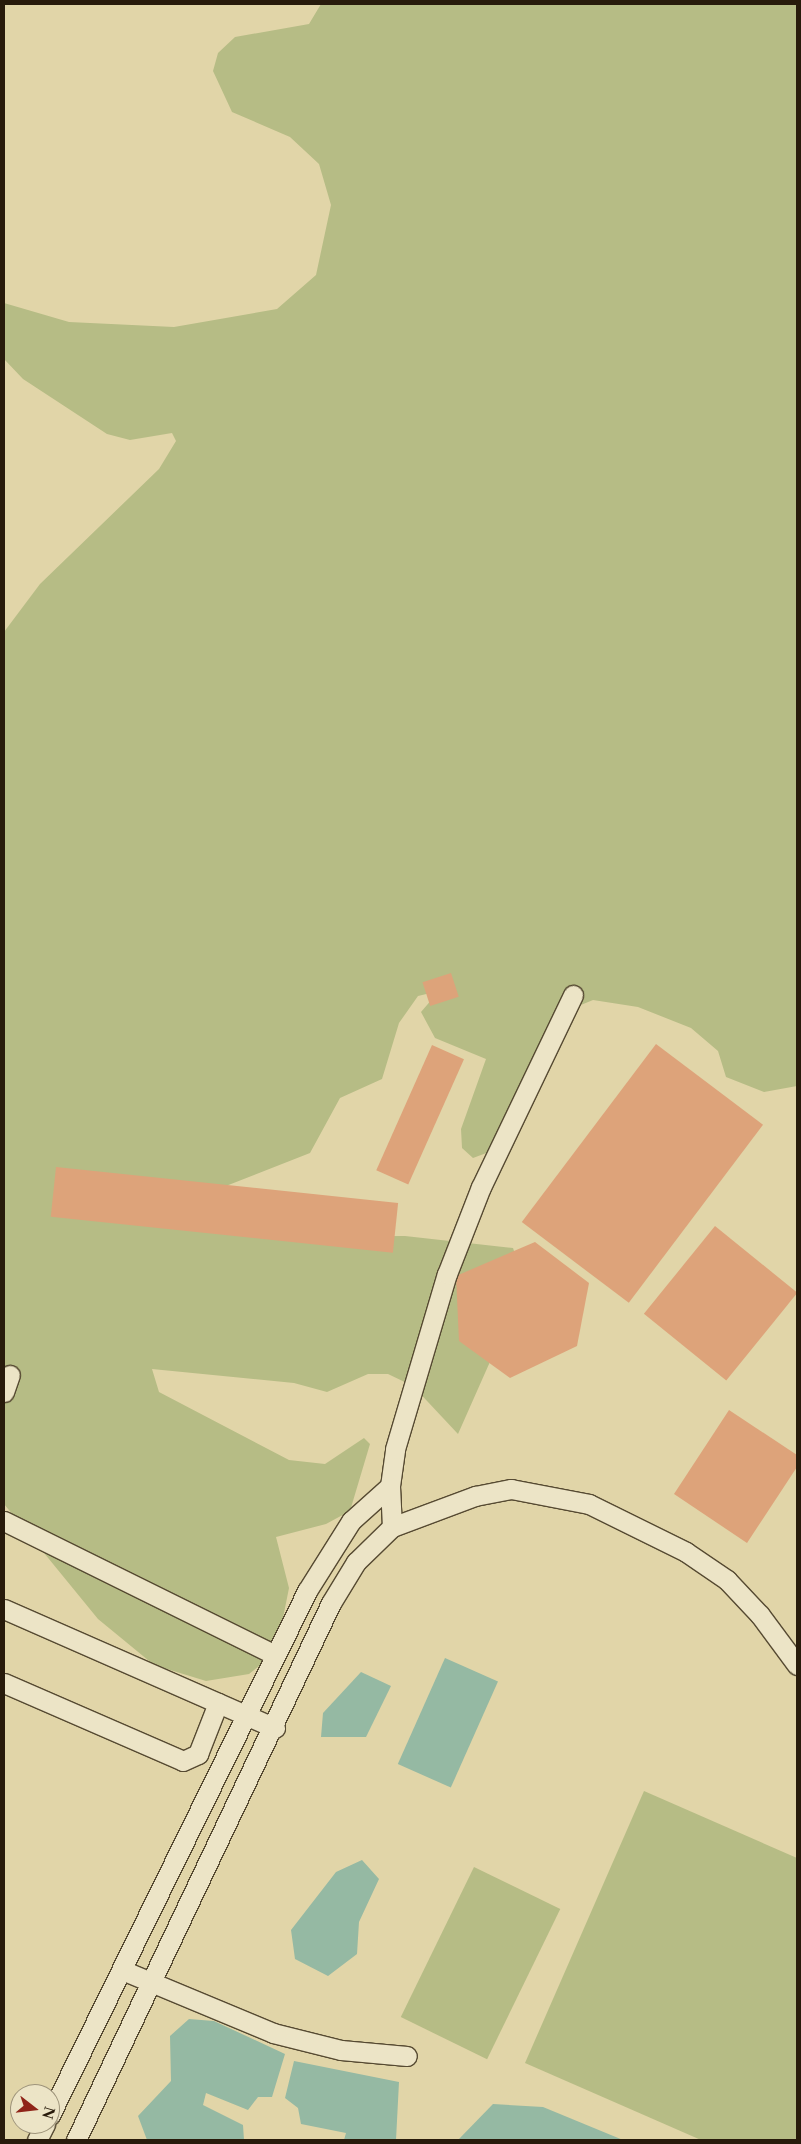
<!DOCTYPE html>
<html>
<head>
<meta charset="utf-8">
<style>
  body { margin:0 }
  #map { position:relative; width:801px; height:2144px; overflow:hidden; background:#e1d5a8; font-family:"Libre Caslon Text",serif }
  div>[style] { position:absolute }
  .green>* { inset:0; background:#b6bc85; transform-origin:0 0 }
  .water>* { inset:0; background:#95b9a3; transform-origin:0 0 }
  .building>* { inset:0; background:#dda37a; transform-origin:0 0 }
  .roads { filter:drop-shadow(1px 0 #564a32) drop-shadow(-1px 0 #564a32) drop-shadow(0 1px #564a32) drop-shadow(0 -1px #564a32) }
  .lane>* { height:19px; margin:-9.5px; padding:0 9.5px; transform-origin:9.5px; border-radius:9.5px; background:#ece4c6 }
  span { translate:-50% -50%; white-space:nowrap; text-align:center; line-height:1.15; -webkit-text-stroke:4px #ece4c6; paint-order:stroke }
  .frame { position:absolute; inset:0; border:5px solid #281b0b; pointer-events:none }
  .north { position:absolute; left:10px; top:2084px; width:50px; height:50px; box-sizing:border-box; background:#ece4c6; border:1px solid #9e947b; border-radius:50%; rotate:106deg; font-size:14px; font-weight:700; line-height:20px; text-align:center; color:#281b0b }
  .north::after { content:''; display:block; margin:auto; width:18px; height:22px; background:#8f2418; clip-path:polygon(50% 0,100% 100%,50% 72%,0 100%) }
</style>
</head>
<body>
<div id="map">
  <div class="green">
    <i style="clip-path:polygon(321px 4px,797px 4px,797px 1086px,764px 1092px,726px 1077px,718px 1051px,691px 1028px,638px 1007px,593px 1000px,576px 1007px,497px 1149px,473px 1158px,462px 1148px,461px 1129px,486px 1059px,435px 1038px,421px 1012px,439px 991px,418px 996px,399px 1023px,382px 1079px,340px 1098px,310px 1153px,208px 1193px,246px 1237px,405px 1236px,513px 1248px,516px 1257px,493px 1355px,458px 1434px,413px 1386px,388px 1374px,368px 1374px,327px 1392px,294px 1383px,152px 1369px,159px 1392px,289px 1460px,325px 1464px,364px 1438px,370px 1444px,350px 1511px,326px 1524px,276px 1537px,289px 1588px,280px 1633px,263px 1663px,249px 1674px,206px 1681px,154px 1665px,98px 1619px,4px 1504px,4px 632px,40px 584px,159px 469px,176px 441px,172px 433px,130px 440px,107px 434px,23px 379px,4px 359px,4px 303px,69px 322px,174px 327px,277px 309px,316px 275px,331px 205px,319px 164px,290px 137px,232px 112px,213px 71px,218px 53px,235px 37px,309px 24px)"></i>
    <i style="clip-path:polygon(644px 1791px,797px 1858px,797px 2140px,701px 2140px,525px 2063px)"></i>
    <i style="left:474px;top:1867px;width:96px;height:167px;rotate:26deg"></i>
  </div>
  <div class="water">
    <i style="left:445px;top:1658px;width:58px;height:116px;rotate:24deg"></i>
    <i style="clip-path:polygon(361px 1672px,391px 1686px,366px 1737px,321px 1737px,323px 1713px)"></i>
    <i style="clip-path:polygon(362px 1860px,379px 1879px,359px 1922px,357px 1954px,328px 1976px,295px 1959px,291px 1930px,336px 1872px)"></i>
    <i style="clip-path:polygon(189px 2019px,214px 2021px,285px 2054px,272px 2097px,258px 2097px,248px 2110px,206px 2093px,203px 2105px,243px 2125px,244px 2140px,147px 2140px,138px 2116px,171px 2081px,170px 2036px)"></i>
    <i style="clip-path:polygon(294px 2061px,399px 2082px,396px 2140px,344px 2140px,346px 2133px,301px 2124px,298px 2108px,285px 2098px)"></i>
    <i style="clip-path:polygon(493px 2104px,543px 2107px,623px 2140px,458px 2140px)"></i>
  </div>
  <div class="building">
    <i style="left:451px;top:973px;width:25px;height:30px;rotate:72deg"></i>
    <i style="left:656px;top:1044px;width:134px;height:223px;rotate:37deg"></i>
    <i style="left:432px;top:1045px;width:35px;height:137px;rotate:24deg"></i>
    <i style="left:56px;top:1167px;width:344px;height:50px;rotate:6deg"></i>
    <i style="left:715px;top:1226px;width:106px;height:113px;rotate:39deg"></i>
    <i style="clip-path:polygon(535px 1242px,589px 1283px,577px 1346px,510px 1378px,459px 1341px,456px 1276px)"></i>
    <i style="clip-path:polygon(729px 1410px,797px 1455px,797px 1467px,747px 1543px,674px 1494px)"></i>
  </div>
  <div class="roads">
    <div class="lane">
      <i style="left:4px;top:1392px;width:18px;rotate:-71deg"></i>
      <i style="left:4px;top:1521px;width:302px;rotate:26.3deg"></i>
      <i style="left:392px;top:1527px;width:41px;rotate:-92.8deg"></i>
      <i style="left:390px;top:1486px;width:37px;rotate:-82deg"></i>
      <i style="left:395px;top:1449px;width:183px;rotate:-73.5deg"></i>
      <i style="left:447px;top:1274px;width:93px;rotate:-68.7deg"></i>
      <i style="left:481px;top:1187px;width:213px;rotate:-64.4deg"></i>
      <i style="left:4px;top:1609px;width:296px;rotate:23.7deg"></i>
      <i style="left:4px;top:1683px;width:195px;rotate:23.5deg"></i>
      <i style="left:183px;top:1761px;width:17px;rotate:-25deg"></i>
      <i style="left:198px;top:1754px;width:55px;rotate:-68.6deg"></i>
      <i style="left:122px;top:1970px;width:164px;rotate:22.6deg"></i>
      <i style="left:273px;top:2033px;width:70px;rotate:14deg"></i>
      <i style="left:341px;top:2050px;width:66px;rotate:5.2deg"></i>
      <i style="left:50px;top:2115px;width:584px;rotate:-63.87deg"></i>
      <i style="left:307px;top:1591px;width:83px;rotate:-57.8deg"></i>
      <i style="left:351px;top:1521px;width:52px;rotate:-41.9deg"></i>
      <i style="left:37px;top:2140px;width:18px;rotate:-63deg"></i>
      <i style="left:76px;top:2140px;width:594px;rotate:-64.6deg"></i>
      <i style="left:331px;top:1603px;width:48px;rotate:-58.6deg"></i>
      <i style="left:356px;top:1562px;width:50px;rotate:-44.2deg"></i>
      <i style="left:392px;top:1527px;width:89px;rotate:-20.5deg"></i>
      <i style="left:475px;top:1496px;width:37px;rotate:-11deg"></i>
      <i style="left:511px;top:1489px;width:79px;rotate:10.9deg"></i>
      <i style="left:589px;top:1504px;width:108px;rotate:26.3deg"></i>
      <i style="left:686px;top:1552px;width:50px;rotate:34.3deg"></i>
      <i style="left:727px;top:1580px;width:48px;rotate:46.7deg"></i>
      <i style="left:760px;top:1615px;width:62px;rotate:53.5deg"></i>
    </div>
  </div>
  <div class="frame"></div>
  <div class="north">N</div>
</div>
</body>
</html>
